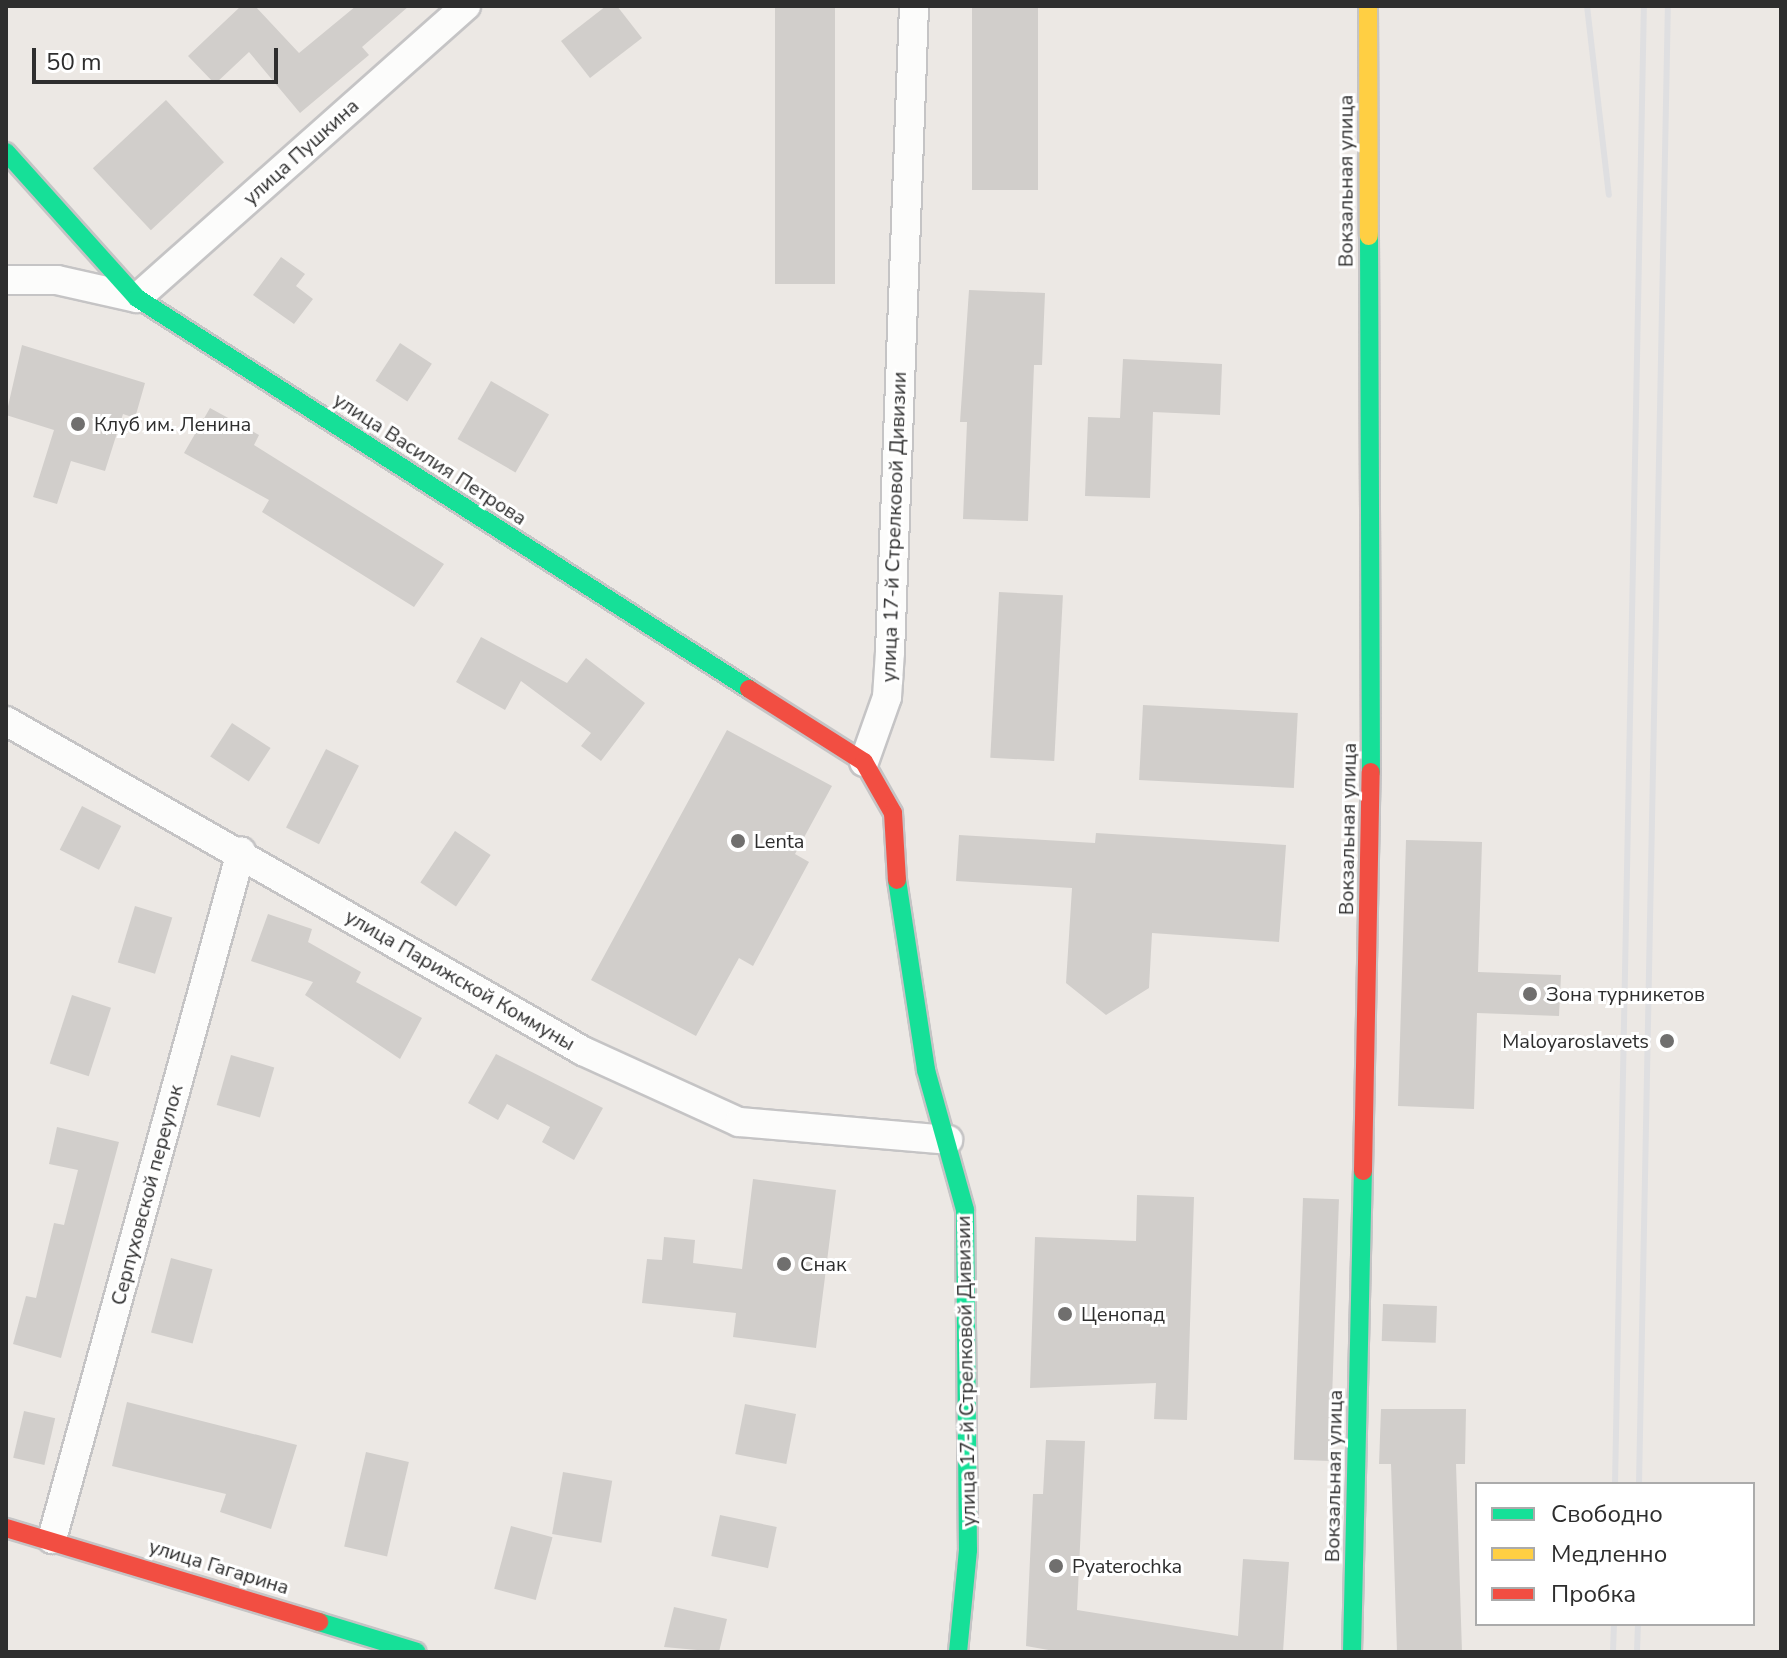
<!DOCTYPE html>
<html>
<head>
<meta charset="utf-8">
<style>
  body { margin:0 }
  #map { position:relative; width:1787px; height:1658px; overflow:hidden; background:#ece8e4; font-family:"Nunito Sans",sans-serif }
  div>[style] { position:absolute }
  .building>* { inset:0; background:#d1cecb; transform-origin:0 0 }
  .roads { filter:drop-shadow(2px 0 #c5c4c5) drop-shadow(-2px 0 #c5c4c5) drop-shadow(0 2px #c5c4c5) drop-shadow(0 -2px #c5c4c5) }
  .street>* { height:28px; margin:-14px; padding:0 14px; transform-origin:14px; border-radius:14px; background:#fcfcfb }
  .fast>* { height:18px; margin:-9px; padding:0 9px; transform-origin:9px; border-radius:9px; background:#16e098 }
  .slow>* { height:18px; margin:-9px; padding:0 9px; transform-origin:9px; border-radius:9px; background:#ffcf43 }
  .jam>* { height:18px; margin:-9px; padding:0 9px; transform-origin:9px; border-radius:9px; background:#f24e42 }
  .rail>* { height:6px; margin:-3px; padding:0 3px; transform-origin:3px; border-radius:3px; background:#dfdfe1 }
  .dots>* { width:22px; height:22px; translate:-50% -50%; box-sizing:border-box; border:4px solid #fff; border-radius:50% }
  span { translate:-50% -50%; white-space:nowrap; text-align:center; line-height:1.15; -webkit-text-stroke:6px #fff; paint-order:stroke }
  .street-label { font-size:20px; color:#2e2e2e }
  .poi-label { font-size:20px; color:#2e2e2e }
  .left { translate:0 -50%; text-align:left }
  .right { translate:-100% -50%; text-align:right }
  .frame { position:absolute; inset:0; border:8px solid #2e2e2e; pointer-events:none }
  .legend { position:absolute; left:1475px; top:1482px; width:280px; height:144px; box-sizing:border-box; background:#fff; border:2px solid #ababab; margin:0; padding:10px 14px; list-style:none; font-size:24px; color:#2e2e2e }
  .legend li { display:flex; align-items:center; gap:16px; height:40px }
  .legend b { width:40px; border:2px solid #ababab }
  .scale { position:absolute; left:32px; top:48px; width:246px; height:36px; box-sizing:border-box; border:4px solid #2e2e2e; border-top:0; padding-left:10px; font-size:24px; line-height:28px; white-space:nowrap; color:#2e2e2e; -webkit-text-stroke:6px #fff; paint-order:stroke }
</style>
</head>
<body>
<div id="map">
  <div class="building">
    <i style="clip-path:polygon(241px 6px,255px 6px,299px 53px,356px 6px,409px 6px,362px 47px,369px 55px,300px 113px,249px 52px,215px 84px,188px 56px)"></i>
    <i style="clip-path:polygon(606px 6px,617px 6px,642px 38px,590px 78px,561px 41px)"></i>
    <i style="left:775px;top:6px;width:60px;height:278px"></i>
    <i style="left:972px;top:6px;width:66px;height:184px"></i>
    <i style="left:166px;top:100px;width:85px;height:100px;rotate:47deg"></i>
    <i style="clip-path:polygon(281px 257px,305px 274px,296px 286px,313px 299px,294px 324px,253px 295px)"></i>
    <i style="clip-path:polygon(969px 290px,1045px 293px,1042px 365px,1034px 365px,1028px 521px,963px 519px,967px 422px,960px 422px)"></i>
    <i style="left:400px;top:343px;width:38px;height:45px;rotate:33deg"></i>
    <i style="clip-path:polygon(22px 345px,145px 383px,135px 418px,123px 414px,105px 471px,71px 461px,57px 504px,33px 497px,54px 430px,6px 415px)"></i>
    <i style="clip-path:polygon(1123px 359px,1222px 364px,1220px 415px,1153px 412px,1150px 498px,1085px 496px,1088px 417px,1120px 418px)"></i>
    <i style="left:491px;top:381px;width:67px;height:67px;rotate:30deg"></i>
    <i style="clip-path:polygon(210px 408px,259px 435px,254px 445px,444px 564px,414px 607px,262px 512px,269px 500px,184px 453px)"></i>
    <i style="left:999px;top:592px;width:64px;height:166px;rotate:3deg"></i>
    <i style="clip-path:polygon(481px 637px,567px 683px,586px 658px,645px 703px,601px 761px,581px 746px,591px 733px,521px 681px,505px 710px,456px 682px)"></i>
    <i style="left:1143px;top:705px;width:155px;height:75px;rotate:3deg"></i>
    <i style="left:232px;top:723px;width:46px;height:40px;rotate:33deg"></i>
    <i style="clip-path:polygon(727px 730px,832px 786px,795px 854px,809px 862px,753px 966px,739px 958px,696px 1036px,591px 980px)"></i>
    <i style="left:326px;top:749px;width:37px;height:88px;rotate:27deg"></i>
    <i style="left:82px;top:806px;width:44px;height:49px;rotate:27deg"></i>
    <i style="left:455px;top:831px;width:43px;height:62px;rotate:34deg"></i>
    <i style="clip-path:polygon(1096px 833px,1286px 845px,1279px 942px,1152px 933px,1149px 988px,1106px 1015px,1066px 983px,1072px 888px,956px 881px,959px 835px,1095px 843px)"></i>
    <i style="clip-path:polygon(1406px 840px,1482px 842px,1478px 972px,1561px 975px,1559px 1016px,1477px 1013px,1474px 1109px,1398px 1106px)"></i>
    <i style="left:135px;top:906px;width:39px;height:59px;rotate:17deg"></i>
    <i style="clip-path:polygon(268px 914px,312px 929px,308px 942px,361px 972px,356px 982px,422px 1018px,400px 1059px,305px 995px,313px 982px,251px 961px)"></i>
    <i style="left:72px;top:995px;width:41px;height:72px;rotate:18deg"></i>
    <i style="clip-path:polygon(496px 1054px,603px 1108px,574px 1160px,542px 1142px,550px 1127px,507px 1104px,498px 1120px,468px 1103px)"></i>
    <i style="left:231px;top:1055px;width:45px;height:52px;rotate:16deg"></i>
    <i style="clip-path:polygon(57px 1127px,119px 1142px,61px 1358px,13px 1344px,26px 1296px,36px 1298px,54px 1223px,64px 1225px,78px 1170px,49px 1164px)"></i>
    <i style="clip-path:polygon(753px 1179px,836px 1190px,816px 1348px,733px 1337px,736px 1313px,642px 1303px,647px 1259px,662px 1260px,664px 1237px,695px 1240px,693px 1263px,742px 1269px)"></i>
    <i style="clip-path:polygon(1137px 1195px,1194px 1197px,1187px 1420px,1154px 1419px,1156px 1383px,1030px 1388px,1035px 1237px,1136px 1241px)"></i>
    <i style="left:1303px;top:1198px;width:36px;height:262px;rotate:2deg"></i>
    <i style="left:171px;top:1258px;width:43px;height:77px;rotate:15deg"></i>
    <i style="left:1383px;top:1304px;width:54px;height:37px;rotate:2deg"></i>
    <i style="clip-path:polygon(127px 1402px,297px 1445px,271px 1529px,220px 1512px,226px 1494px,112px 1466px)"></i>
    <i style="left:745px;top:1404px;width:52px;height:51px;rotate:11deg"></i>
    <i style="clip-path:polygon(1381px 1409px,1466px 1409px,1465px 1464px,1456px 1464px,1462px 1652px,1397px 1652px,1391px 1464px,1379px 1464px)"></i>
    <i style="left:24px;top:1411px;width:32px;height:48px;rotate:13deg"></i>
    <i style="clip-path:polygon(1046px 1440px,1085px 1441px,1077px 1610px,1238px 1636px,1243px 1559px,1289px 1562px,1283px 1652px,1060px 1652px,1026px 1646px,1033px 1494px,1043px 1494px)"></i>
    <i style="left:366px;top:1452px;width:44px;height:97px;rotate:13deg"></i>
    <i style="left:563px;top:1472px;width:50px;height:63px;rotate:10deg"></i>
    <i style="left:720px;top:1515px;width:58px;height:42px;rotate:12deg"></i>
    <i style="left:511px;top:1526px;width:43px;height:65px;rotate:15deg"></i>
    <i style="clip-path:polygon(674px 1607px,727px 1619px,719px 1652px,664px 1647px)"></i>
  </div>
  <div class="roads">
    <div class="street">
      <i style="left:6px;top:280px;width:51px"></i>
      <i style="left:57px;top:280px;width:82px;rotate:12.7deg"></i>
      <i style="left:137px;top:298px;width:440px;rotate:-41.6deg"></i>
      <i style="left:6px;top:721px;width:665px;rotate:29.77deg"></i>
      <i style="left:583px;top:1051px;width:171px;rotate:24.5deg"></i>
      <i style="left:739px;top:1122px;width:210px;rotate:4.9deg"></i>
      <i style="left:864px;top:762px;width:69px;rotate:-70.5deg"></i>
      <i style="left:887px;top:697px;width:45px;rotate:-86.2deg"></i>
      <i style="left:890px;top:652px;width:646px;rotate:-87.87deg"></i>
      <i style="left:52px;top:1539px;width:713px;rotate:-74.62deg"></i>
    </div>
    <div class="fast">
      <i style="left:6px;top:152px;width:196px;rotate:48.1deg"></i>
      <i style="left:137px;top:298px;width:726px;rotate:32.57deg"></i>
      <i style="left:1369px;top:236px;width:536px;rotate:89.79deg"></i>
      <i style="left:897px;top:880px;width:192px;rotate:81.3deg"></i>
      <i style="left:926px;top:1070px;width:145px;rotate:74.4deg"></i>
      <i style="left:965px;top:1210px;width:340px;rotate:89.5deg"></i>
      <i style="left:968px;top:1550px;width:102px;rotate:95.6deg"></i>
      <i style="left:319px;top:1622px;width:102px;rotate:17deg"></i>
      <i style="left:1352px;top:1652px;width:481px;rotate:-88.7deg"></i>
    </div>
    <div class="slow">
      <i style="left:1368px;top:6px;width:230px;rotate:89.8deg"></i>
    </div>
    <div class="jam">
      <i style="left:749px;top:689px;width:136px;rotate:32.4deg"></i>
      <i style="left:864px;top:762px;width:59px;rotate:60.4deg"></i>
      <i style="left:893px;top:813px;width:67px;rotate:86.6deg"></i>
      <i style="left:1363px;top:1171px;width:399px;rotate:-88.9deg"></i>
      <i style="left:6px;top:1528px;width:327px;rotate:16.7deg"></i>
    </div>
  </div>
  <div class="rail">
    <i style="left:1587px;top:6px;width:190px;rotate:83.4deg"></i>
    <i style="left:1615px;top:1484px;width:1478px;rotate:-88.88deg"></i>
    <i style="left:1639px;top:1484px;width:1478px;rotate:-88.88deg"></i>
    <i style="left:1613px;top:1652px;width:28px;rotate:-88deg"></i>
    <i style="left:1637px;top:1652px;width:28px;rotate:-88deg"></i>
  </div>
  <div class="dots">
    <i style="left:78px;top:424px;background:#706f6e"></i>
    <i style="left:738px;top:841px;background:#706f6e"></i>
    <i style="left:1530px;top:994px;background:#706f6e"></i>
    <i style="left:1667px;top:1041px;background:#706f6e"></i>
    <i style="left:784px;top:1264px;background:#706f6e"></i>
    <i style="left:1065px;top:1314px;background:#706f6e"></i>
    <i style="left:1056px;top:1566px;background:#706f6e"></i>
  </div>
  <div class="street-label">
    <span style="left:301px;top:152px;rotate:-42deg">улица Пушкина</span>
    <span style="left:1346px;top:181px;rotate:-90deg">Вокзальная улица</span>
    <span style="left:430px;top:459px;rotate:33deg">улица Василия Петрова</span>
    <span style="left:894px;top:527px;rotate:-88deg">улица 17-й Стрелковой Дивизии</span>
    <span style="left:1348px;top:829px;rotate:-89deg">Вокзальная улица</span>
    <span style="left:460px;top:980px;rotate:30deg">улица Парижской Коммуны</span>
    <span style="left:147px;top:1195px;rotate:-75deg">Серпуховской переулок</span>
    <span style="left:966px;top:1371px;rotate:-91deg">улица 17-й Стрелковой Дивизии</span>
    <span style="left:1334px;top:1476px;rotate:-89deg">Вокзальная улица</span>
    <span style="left:219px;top:1567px;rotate:17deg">улица Гагарина</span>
  </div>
  <div class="poi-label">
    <span class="left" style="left:94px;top:424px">Клуб им. Ленина</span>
    <span class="left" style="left:754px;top:841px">Lenta</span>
    <span class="left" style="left:1546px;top:994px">Зона турникетов</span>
    <span class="right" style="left:1649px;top:1041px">Maloyaroslavets</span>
    <span class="left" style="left:800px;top:1264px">Снак</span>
    <span class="left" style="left:1081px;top:1314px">Ценопад</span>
    <span class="left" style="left:1072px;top:1566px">Pyaterochka</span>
  </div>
  <div class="frame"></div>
  <ul class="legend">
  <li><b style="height:10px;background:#16e098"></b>Свободно</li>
  <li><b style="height:10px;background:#ffcf43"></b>Медленно</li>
  <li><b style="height:10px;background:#f24e42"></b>Пробка</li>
  </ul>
  <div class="scale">50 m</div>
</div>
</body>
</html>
